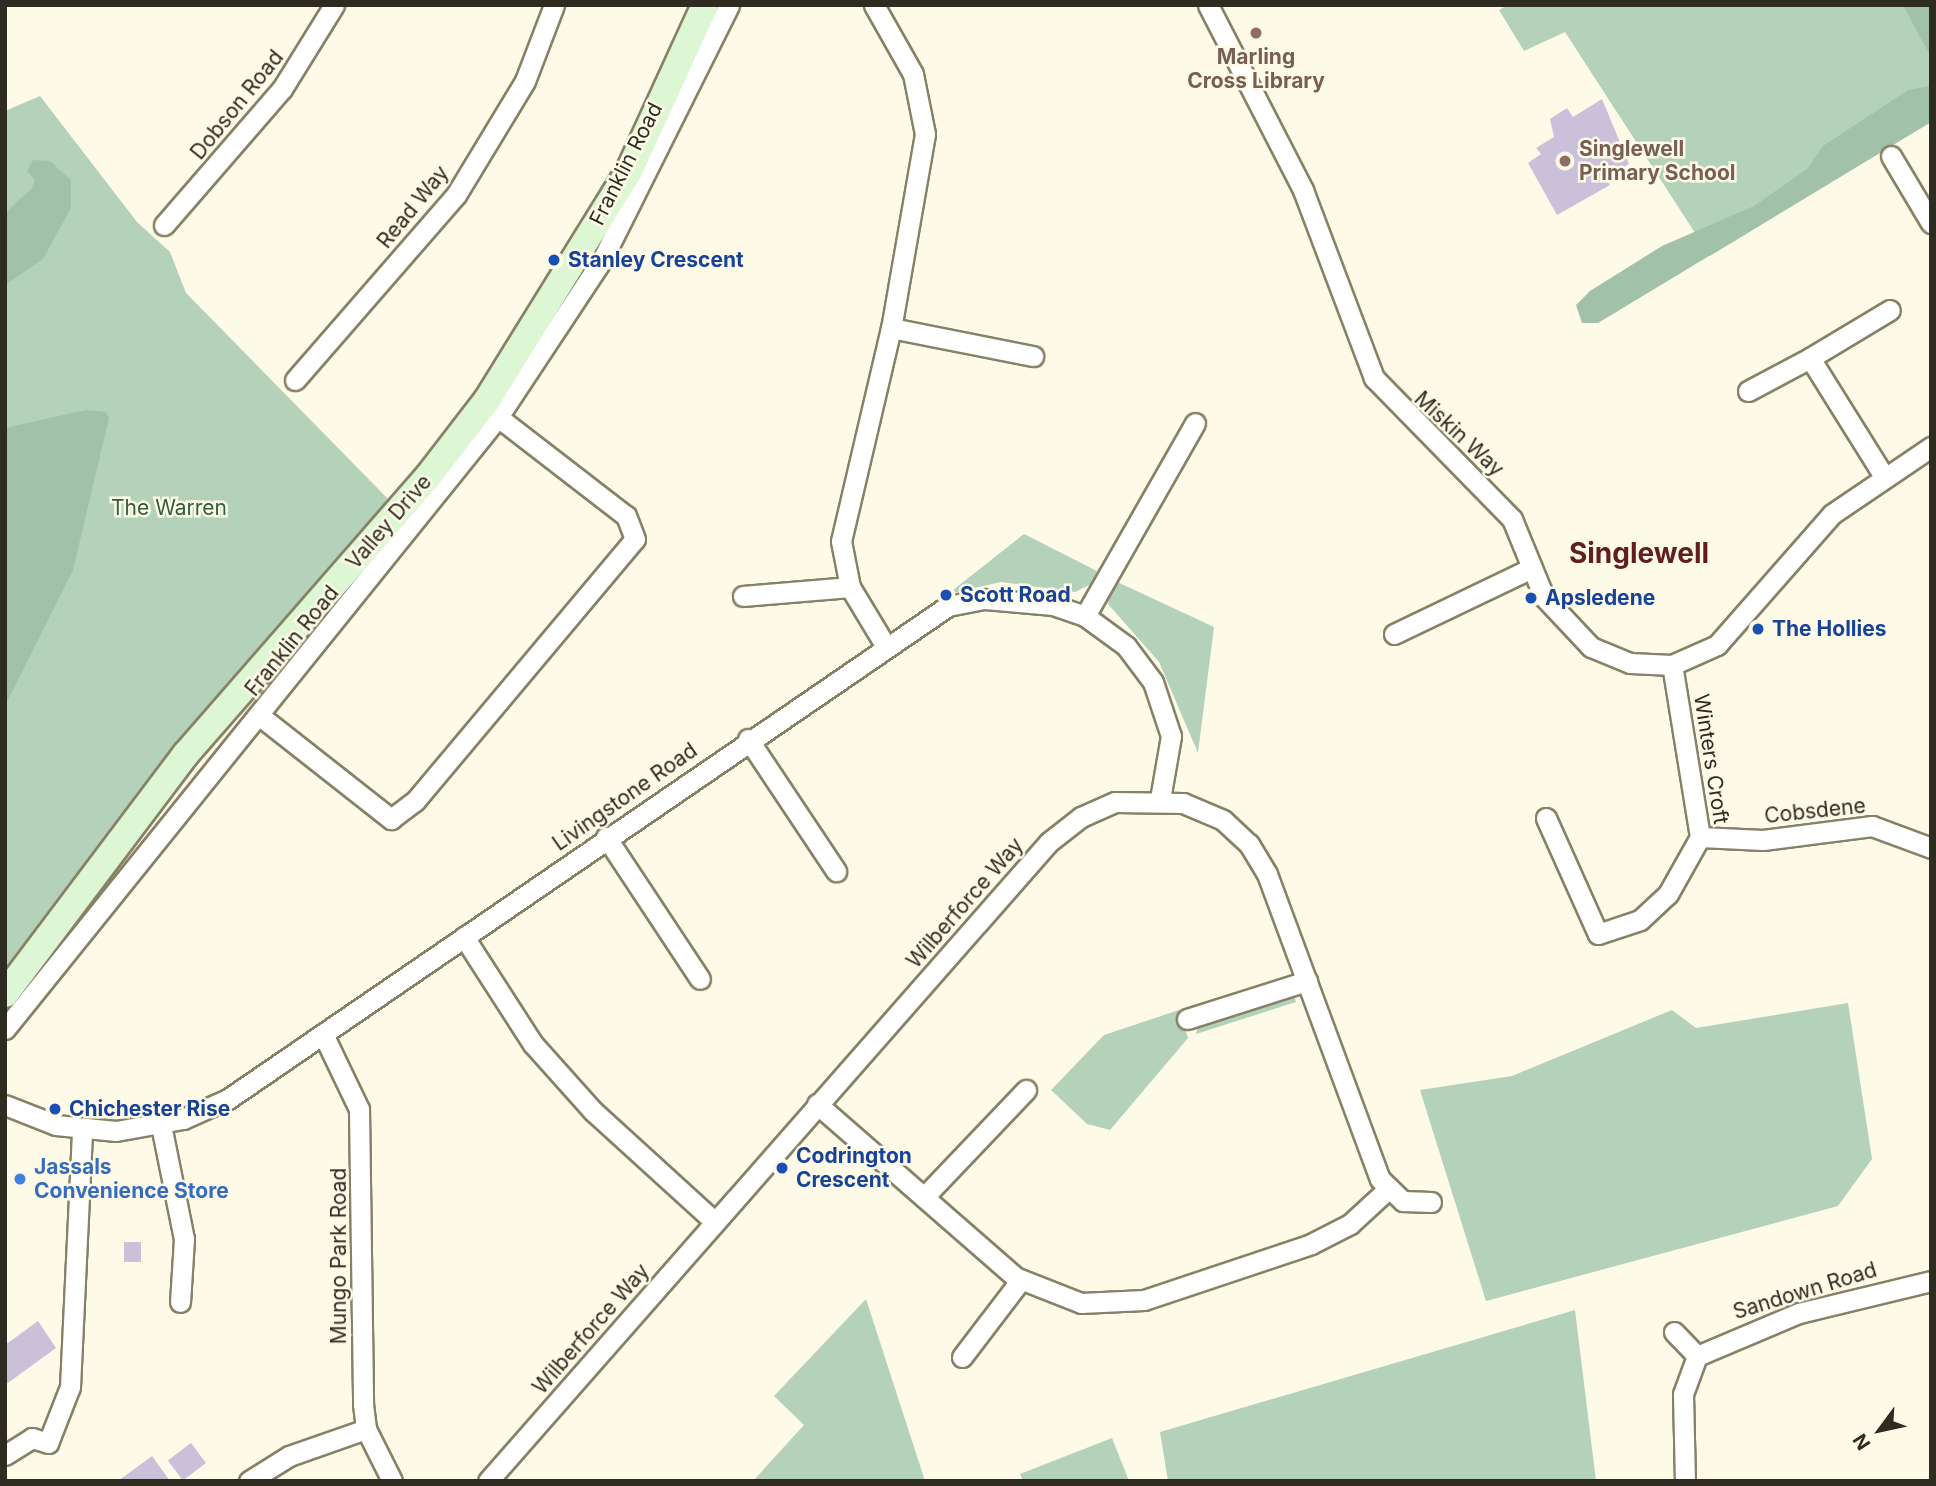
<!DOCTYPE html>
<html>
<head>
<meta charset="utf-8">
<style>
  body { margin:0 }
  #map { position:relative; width:1936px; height:1486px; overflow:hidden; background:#fefae8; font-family:Inter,sans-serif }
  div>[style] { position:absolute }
  .green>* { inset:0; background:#b4d2ba }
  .forest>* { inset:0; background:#a2c1a9 }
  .building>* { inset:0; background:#cbc0da; transform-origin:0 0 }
  .roads { filter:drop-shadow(2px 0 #878166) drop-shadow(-2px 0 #878166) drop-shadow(0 2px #878166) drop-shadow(0 -2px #878166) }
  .street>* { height:19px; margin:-9.5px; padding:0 9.5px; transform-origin:9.5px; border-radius:9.5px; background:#fff }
  .secondary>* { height:26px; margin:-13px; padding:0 13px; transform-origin:13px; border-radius:13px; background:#ddf7d4 }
  .dots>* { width:19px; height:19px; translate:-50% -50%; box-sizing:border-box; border:4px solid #fefae8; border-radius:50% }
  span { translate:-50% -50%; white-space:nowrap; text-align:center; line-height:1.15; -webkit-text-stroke:5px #fefae8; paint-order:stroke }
  .education-label { font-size:21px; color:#785e54; font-weight:700 }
  .left { translate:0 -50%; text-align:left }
  .street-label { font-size:21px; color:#2e2c21 }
  .transit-label { font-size:21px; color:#164399; font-weight:700 }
  .park-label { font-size:21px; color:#2f5f3d }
  .shop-label { font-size:21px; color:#366cbe; font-weight:700 }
  .district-label { font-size:28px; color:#621d20; font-weight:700 }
  .frame { position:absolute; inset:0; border:7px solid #2e2c21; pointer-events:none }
  .north { position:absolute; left:1845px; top:1395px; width:70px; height:70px; -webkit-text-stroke:5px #fefae8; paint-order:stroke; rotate:237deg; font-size:19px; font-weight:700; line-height:28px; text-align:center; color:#2e2c21 }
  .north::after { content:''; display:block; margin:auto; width:24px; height:32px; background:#2e2c21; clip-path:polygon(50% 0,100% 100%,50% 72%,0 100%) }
</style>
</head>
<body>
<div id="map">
  <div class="green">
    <i style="clip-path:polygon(1508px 5px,1931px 5px,1931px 122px,1710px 256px,1565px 32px,1524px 51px,1499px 10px)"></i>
    <i style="clip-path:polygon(40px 96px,137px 222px,170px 252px,186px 293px,390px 501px,5px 972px,5px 111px)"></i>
    <i style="clip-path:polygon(1024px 534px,1097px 571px,1091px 584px,1075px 592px,1001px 582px,948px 594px)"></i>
    <i style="clip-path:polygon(1113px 580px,1214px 627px,1198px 753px,1159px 662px,1108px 604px)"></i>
    <i style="clip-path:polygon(1293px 991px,1296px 1002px,1196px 1034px,1198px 1026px)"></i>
    <i style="clip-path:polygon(1848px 1003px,1872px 1159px,1838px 1206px,1486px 1301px,1420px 1090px,1512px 1076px,1672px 1010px,1696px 1028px)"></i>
    <i style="clip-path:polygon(1179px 1010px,1188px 1038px,1110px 1130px,1087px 1124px,1051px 1090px,1104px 1035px)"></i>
    <i style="clip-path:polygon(866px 1299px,925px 1481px,753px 1481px,804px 1425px,774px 1396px)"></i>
    <i style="clip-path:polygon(1575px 1310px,1596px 1481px,1168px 1481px,1160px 1432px)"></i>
    <i style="clip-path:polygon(1112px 1438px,1129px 1481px,1023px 1481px,1020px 1474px)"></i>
  </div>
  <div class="forest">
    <i style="clip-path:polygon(1903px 5px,1931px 5px,1931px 57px,1920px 37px)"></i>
    <i style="clip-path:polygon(1931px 86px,1931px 122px,1598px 323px,1582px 323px,1576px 305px,1590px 291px,1662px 246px,1754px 206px,1807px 169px,1823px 146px,1908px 90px)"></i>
    <i style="clip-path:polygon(33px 160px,50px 161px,71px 180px,71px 208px,43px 259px,5px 285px,5px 213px,32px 188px,35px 180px,27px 171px)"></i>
    <i style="clip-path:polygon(86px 410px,106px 412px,109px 418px,73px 570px,5px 706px,5px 428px)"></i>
  </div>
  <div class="building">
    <i style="clip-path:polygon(1602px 99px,1629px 164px,1606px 178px,1610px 185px,1557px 215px,1528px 163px,1541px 154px,1536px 148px,1554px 137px,1550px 119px,1567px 108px,1573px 117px)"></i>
    <i style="left:124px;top:1242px;width:17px;height:20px"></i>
    <i style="clip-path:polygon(38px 1321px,56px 1348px,5px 1385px,5px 1345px)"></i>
    <i style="left:191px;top:1443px;width:25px;height:29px;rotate:53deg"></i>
    <i style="clip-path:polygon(152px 1456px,170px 1481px,118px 1481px)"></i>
  </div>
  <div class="roads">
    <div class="street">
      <i style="left:874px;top:5px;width:79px;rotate:60.5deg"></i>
      <i style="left:913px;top:74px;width:61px;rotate:78.7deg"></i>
      <i style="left:925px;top:134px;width:197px;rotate:99.9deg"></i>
      <i style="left:891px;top:328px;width:219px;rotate:103.2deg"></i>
      <i style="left:841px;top:541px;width:47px;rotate:78.9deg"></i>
      <i style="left:850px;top:587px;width:68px;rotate:58.9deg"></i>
      <i style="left:1208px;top:5px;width:208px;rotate:62.8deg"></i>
      <i style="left:1303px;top:190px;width:201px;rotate:69.3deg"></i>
      <i style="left:1374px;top:378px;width:197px;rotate:45.6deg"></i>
      <i style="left:1512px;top:519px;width:84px;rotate:67.7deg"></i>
      <i style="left:1544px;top:597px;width:69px;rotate:46.8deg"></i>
      <i style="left:1591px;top:647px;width:42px;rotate:22.3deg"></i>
      <i style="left:1630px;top:663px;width:42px;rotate:2.7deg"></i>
      <i style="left:1672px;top:665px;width:49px;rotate:-24deg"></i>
      <i style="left:1717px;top:645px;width:174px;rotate:-48.7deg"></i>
      <i style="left:1832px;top:514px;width:120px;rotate:-34.1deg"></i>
      <i style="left:1891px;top:156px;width:78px;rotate:59.2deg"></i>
      <i style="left:164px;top:225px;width:180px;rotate:-49.1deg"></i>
      <i style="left:282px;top:89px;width:99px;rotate:-58.2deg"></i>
      <i style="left:891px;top:328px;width:145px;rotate:11.2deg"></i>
      <i style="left:1810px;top:358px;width:93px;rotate:-31deg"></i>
      <i style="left:295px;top:380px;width:245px;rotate:-49deg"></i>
      <i style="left:456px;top:195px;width:133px;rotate:-58.8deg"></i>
      <i style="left:525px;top:81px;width:81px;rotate:-69.1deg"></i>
      <i style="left:1748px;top:391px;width:70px;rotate:-28deg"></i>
      <i style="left:1810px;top:358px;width:138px;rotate:58deg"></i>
      <i style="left:743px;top:596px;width:107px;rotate:-4.8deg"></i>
      <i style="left:1085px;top:616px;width:222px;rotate:-60.3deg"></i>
      <i style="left:1394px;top:634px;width:153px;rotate:-25.6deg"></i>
      <i style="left:260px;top:716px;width:167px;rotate:38.2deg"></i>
      <i style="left:391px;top:819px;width:30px;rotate:-37deg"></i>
      <i style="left:415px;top:801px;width:342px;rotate:-50deg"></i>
      <i style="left:635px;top:539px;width:25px;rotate:-111deg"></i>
      <i style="left:626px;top:516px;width:162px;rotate:-142.3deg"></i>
      <i style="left:748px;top:739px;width:159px;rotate:56.3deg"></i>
      <i style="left:1546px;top:818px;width:127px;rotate:65.9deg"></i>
      <i style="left:1598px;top:934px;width:44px;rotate:-18.4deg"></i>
      <i style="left:1640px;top:920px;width:38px;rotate:-43deg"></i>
      <i style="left:1668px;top:894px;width:65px;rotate:-60.7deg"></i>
      <i style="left:1700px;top:837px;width:174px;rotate:-99.2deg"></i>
      <i style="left:606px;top:837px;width:170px;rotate:56.5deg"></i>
      <i style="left:1700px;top:837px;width:63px;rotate:2.7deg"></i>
      <i style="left:1763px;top:840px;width:110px;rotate:-7.3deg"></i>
      <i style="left:1872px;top:826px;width:63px;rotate:20.4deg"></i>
      <i style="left:464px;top:937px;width:127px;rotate:57.2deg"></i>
      <i style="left:533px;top:1044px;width:90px;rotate:48.2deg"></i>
      <i style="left:593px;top:1111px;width:165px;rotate:42.3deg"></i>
      <i style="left:1187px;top:1019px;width:126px;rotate:-17.6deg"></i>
      <i style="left:5px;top:1029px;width:786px;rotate:-51.15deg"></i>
      <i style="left:498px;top:417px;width:188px;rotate:-56.5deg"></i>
      <i style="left:602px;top:260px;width:285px;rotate:-63.5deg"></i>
      <i style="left:323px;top:1034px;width:83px;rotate:64.4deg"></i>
      <i style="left:359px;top:1109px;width:295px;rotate:89.2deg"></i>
      <i style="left:363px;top:1404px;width:25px;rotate:83deg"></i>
      <i style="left:366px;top:1429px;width:58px;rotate:63.4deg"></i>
      <i style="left:817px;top:1104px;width:263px;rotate:41.1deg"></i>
      <i style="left:1015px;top:1277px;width:71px;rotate:21.5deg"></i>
      <i style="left:1081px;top:1303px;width:63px;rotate:-2.7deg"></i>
      <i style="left:1144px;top:1300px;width:176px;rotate:-18.5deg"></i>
      <i style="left:1311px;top:1244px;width:44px;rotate:-27.1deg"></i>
      <i style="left:1350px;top:1224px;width:50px;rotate:-42.6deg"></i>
      <i style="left:5px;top:1105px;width:55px;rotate:21.4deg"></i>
      <i style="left:56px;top:1125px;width:60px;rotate:5.7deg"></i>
      <i style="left:116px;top:1131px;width:68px;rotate:-10.2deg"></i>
      <i style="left:183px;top:1119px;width:49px;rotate:-24deg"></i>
      <i style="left:228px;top:1099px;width:873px;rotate:-34.4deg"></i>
      <i style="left:948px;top:606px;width:38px;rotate:-11deg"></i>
      <i style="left:985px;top:599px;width:68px;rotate:5deg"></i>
      <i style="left:1053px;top:605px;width:34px;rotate:19deg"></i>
      <i style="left:1085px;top:616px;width:51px;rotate:36.2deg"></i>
      <i style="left:1126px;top:646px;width:45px;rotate:53.1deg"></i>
      <i style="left:1153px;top:682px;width:57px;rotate:71.6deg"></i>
      <i style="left:1171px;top:736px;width:64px;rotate:99.9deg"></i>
      <i style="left:161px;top:1125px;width:116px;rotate:78.6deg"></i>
      <i style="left:184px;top:1239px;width:63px;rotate:93.6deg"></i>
      <i style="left:924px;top:1197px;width:148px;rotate:-46.4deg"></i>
      <i style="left:1674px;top:1332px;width:33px;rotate:46deg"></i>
      <i style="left:1697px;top:1356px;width:40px;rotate:110.2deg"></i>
      <i style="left:1683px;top:1394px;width:87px;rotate:88.7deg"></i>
      <i style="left:1697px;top:1356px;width:111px;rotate:-22.9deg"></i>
      <i style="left:1799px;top:1313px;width:136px;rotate:-13.6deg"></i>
      <i style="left:962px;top:1357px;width:96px;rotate:-52.7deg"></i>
      <i style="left:5px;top:1455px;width:32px;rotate:-32deg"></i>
      <i style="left:32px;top:1438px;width:17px;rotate:17deg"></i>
      <i style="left:48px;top:1443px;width:60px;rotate:-68.6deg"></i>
      <i style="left:70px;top:1387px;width:257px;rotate:-87.3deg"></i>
      <i style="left:249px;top:1481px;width:47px;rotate:-32deg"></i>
      <i style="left:289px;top:1456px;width:82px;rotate:-19.3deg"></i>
      <i style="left:488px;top:1481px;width:850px;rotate:-48.72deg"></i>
      <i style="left:1049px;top:842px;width:41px;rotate:-38deg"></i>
      <i style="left:1081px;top:817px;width:37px;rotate:-24deg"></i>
      <i style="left:1115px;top:802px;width:68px;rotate:0.8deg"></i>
      <i style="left:1183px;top:803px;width:43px;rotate:23deg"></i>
      <i style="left:1223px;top:820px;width:35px;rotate:43deg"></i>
      <i style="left:1249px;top:844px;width:35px;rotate:59deg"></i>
      <i style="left:1267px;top:874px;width:325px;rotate:69.7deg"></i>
      <i style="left:1380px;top:1179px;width:32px;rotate:44deg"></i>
      <i style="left:1403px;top:1201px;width:28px;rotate:2deg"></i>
    </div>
    <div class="secondary">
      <i style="left:5px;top:994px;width:301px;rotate:-53deg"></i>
      <i style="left:186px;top:754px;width:366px;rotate:-48.9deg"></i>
      <i style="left:427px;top:478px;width:98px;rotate:-52.4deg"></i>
      <i style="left:487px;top:400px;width:269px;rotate:-58.2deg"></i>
      <i style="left:629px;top:171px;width:183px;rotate:-65.4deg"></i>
    </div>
  </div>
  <div class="dots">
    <i style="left:1256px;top:33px;background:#8d6e63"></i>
    <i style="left:1565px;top:161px;background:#8d6e63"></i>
    <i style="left:554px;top:260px;background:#1a4fb4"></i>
    <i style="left:946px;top:595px;background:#1a4fb4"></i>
    <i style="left:1531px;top:598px;background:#1a4fb4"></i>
    <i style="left:1758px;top:629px;background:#1a4fb4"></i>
    <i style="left:55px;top:1109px;background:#1a4fb4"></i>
    <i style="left:782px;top:1168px;background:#1a4fb4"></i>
    <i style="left:20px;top:1179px;background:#3f7fe0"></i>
  </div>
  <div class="education-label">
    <span style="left:1256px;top:69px">Marling<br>Cross Library</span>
    <span class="left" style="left:1579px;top:161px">Singlewell<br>Primary School</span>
  </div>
  <div class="street-label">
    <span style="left:237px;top:105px;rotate:-51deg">Dobson Road</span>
    <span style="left:626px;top:164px;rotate:-63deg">Franklin Road</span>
    <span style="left:413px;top:207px;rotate:-51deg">Read Way</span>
    <span style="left:1459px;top:434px;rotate:43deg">Miskin Way</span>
    <span style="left:389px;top:522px;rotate:-49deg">Valley Drive</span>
    <span style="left:292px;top:641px;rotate:-51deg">Franklin Road</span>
    <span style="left:1711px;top:759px;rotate:81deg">Winters Croft</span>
    <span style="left:625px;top:797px;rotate:-35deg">Livingstone Road</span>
    <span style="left:1815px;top:811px;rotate:-6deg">Cobsdene</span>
    <span style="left:965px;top:903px;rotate:-49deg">Wilberforce Way</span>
    <span style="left:339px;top:1256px;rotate:-90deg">Mungo Park Road</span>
    <span style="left:1805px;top:1291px;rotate:-17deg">Sandown Road</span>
    <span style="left:591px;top:1329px;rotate:-49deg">Wilberforce Way</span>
  </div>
  <div class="transit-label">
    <span class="left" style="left:568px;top:260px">Stanley Crescent</span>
    <span class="left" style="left:960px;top:595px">Scott Road</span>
    <span class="left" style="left:1545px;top:598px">Apsledene</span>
    <span class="left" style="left:1772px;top:629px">The Hollies</span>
    <span class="left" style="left:69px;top:1109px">Chichester Rise</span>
    <span class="left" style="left:796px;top:1168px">Codrington<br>Crescent</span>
  </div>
  <div class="park-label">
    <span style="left:169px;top:508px">The Warren</span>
  </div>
  <div class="shop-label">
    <span class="left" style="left:34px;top:1179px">Jassals<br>Convenience Store</span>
  </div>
  <div class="district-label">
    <span style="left:1639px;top:553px">Singlewell</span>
  </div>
  <div class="frame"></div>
  <div class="north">N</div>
</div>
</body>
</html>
